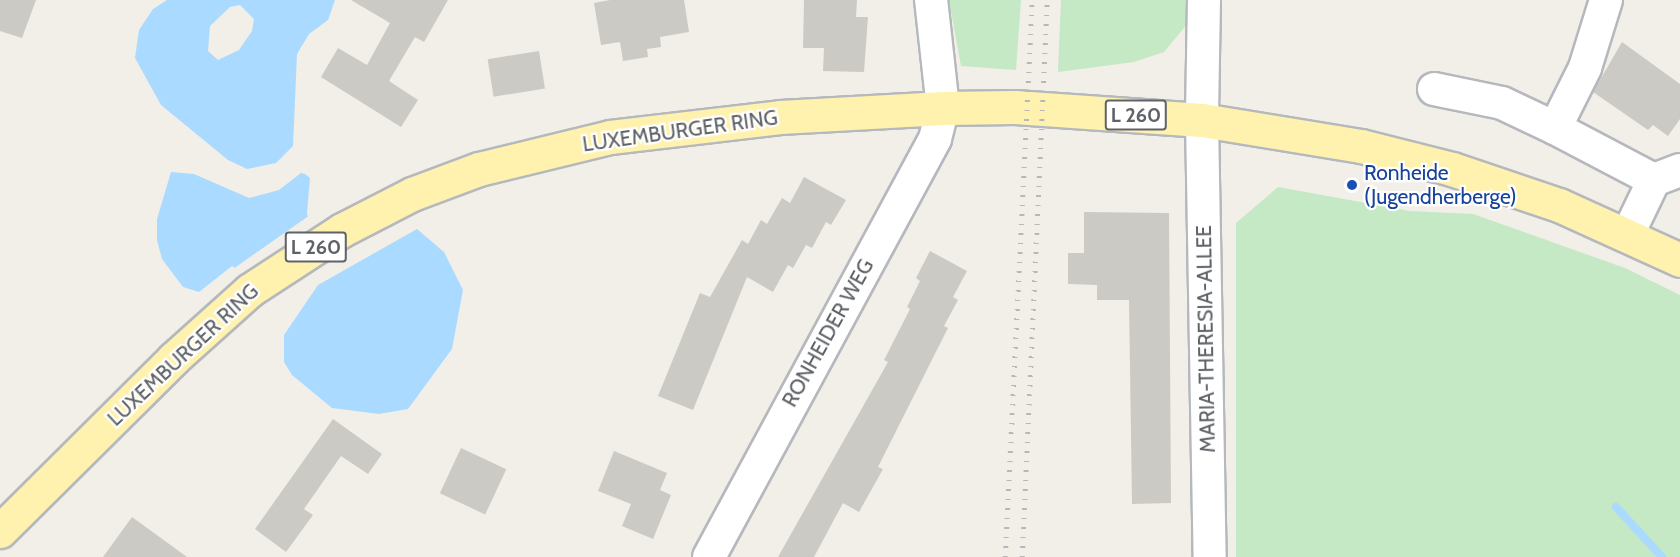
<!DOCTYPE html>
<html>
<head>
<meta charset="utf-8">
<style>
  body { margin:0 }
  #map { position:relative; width:1680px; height:557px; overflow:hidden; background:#f1efe8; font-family:Cabin,sans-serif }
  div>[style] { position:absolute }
  .green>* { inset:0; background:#c5e8c5 }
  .water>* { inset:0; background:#aadaff }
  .pier>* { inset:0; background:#f1efe8 }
  .stream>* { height:8px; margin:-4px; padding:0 4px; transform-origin:4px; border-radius:4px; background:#aadaff }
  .building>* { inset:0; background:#cccac5; transform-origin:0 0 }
  .roads { filter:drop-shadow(2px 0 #b5b8bc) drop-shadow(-2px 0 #b5b8bc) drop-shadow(0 2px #b5b8bc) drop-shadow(0 -2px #b5b8bc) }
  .minor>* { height:32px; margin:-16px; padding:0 16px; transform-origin:16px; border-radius:16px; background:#fff }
  .primary>* { height:33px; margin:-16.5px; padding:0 16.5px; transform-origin:16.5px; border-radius:16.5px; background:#fff2af }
  .rail>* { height:4.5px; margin-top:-2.25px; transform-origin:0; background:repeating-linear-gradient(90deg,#b6b7b8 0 1.5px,transparent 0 9.5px) }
  .dots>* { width:16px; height:16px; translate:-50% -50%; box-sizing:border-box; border:3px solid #fff; border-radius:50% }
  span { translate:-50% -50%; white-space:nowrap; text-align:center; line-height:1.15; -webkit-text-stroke:4.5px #fff; paint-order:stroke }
  .shield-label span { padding:2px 4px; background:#fff; border:2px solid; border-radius:4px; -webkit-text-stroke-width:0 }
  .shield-label { font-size:20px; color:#5f6368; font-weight:700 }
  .street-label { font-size:21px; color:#5f6368 }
  .transit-label { font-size:21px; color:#164399 }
  .left { translate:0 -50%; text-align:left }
</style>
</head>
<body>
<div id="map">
  <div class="green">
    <i style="clip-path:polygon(949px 0,1021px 0,1016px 70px,961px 66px)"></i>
    <i style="clip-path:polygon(1061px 0,1189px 0,1188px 23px,1164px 52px,1134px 62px,1058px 72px)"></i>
    <i style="clip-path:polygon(1278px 187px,1410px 211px,1473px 214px,1625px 268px,1680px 295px,1680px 557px,1236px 557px,1236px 223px)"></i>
  </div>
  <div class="water">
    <i style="clip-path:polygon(evenodd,167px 0,335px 0,328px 20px,309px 34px,297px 54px,293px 146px,276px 163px,247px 169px,228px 160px,161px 105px,135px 58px,139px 30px,153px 9px,167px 0,240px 5px,254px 19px,252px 31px,239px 50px,218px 60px,208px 51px,210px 26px,230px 7px,240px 5px)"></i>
    <i style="clip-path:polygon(171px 172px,194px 174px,249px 198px,279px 190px,301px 173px,305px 174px,310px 178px,307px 213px,319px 270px,256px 282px,232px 266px,199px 292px,183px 287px,162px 259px,157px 240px,157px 219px)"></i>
    <i style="clip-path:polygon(417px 229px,444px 252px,463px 290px,452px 349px,408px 409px,379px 414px,332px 408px,292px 375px,284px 362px,284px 335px,318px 285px)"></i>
  </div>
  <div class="pier">
    <i style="clip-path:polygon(310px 215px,320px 272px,301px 283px,255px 285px,233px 270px,229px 273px,233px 269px)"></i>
  </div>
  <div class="stream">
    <i style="left:1616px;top:507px;width:68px;rotate:47.4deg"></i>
  </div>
  <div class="building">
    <i style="clip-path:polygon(0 0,36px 0,22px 38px,0 31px)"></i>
    <i style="clip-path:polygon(351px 0,448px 0,424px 42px,415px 37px,389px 81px,418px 100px,401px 127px,321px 77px,338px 48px,367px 65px,390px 23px)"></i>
    <i style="clip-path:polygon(610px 0,684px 0,689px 32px,660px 37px,661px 47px,647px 49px,648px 57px,623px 61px,620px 42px,601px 45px,594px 3px)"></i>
    <i style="clip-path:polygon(804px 0,857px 0,856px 17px,868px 17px,864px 72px,823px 71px,824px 48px,803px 48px)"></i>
    <i style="clip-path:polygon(1622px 42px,1680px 84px,1680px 119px,1668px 136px,1653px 125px,1648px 130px,1593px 92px)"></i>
    <i style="left:539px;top:51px;width:38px;height:52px;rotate:81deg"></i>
    <i style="clip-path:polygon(804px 177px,846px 200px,831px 225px,826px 222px,812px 248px,806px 245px,793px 268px,788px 265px,773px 292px,747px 277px,693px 410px,658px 396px,700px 293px,710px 297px,742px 240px,748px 244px,761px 220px,767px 224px,782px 198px,790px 203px)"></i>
    <i style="clip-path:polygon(1084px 212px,1169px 213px,1171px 503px,1132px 504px,1129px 300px,1097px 300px,1097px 285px,1068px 284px,1068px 253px,1084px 253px)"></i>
    <i style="clip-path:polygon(930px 251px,967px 271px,953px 297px,958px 300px,944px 326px,948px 328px,878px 467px,883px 469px,859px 512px,843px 503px,814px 557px,778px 557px,888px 362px,884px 360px,910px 309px,907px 307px,920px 281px,916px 278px)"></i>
    <i style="clip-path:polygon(333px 419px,382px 454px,368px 474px,341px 456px,304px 509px,313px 515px,286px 552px,255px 529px)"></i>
    <i style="left:461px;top:448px;width:50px;height:50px;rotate:25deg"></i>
    <i style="clip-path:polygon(614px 451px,667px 473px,660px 490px,671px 495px,653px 539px,622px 526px,631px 504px,598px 491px)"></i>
    <i style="clip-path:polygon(132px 517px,187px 557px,103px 557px)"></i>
  </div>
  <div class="roads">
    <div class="minor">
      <i style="left:1204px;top:0;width:120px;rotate:91deg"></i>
      <i style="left:1202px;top:120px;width:437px;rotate:89deg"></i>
      <i style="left:1606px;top:0;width:71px;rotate:107.2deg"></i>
      <i style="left:1585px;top:68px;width:67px;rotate:116.6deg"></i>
      <i style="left:1555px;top:128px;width:112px;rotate:27.7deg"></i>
      <i style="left:1654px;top:180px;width:28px;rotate:-21deg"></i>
      <i style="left:1434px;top:89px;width:69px;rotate:11.6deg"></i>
      <i style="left:1502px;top:103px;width:59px;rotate:25.3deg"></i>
      <i style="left:1628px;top:234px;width:60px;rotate:-64.3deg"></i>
      <i style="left:709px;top:557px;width:475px;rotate:-61.6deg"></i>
      <i style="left:935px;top:139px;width:32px;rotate:-76deg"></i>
      <i style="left:943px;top:108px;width:109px;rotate:-96.3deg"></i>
    </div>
    <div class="primary">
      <i style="left:0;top:531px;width:244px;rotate:-44.8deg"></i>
      <i style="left:173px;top:359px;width:103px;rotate:-41.9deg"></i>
      <i style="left:250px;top:290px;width:110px;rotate:-33.1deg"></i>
      <i style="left:342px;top:230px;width:79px;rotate:-27.2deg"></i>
      <i style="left:412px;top:194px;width:72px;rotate:-20.5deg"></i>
      <i style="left:479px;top:169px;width:135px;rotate:-13.7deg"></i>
      <i style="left:610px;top:137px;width:171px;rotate:-6.7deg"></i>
      <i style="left:780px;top:117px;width:163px;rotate:-3.2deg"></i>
      <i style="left:943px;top:108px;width:72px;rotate:-0.8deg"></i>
      <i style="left:1015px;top:107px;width:187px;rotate:4deg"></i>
      <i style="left:1202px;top:120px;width:161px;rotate:9.3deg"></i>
      <i style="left:1361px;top:146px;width:94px;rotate:14.2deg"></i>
      <i style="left:1452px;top:169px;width:113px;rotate:18.6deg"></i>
      <i style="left:1559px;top:205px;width:133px;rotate:24.4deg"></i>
    </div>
  </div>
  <div class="rail">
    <i style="left:1005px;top:557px;width:558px;rotate:-87.22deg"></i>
    <i style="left:1022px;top:557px;width:558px;rotate:-87.43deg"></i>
  </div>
  <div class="dots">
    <i style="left:1352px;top:185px;background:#1a4fb4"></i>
  </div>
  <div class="shield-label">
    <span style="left:1136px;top:115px">L 260</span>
    <span style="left:316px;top:247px">L 260</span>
  </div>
  <div class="street-label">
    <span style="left:680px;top:131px;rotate:-8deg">LUXEMBURGER RING</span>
    <span style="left:828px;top:333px;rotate:-61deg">RONHEIDER WEG</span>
    <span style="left:1206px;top:339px;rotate:-91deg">MARIA-THERESIA-ALLEE</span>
    <span style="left:183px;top:355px;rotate:-43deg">LUXEMBURGER RING</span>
  </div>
  <div class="transit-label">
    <span class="left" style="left:1364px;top:185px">Ronheide<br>(Jugendherberge)</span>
  </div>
</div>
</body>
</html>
